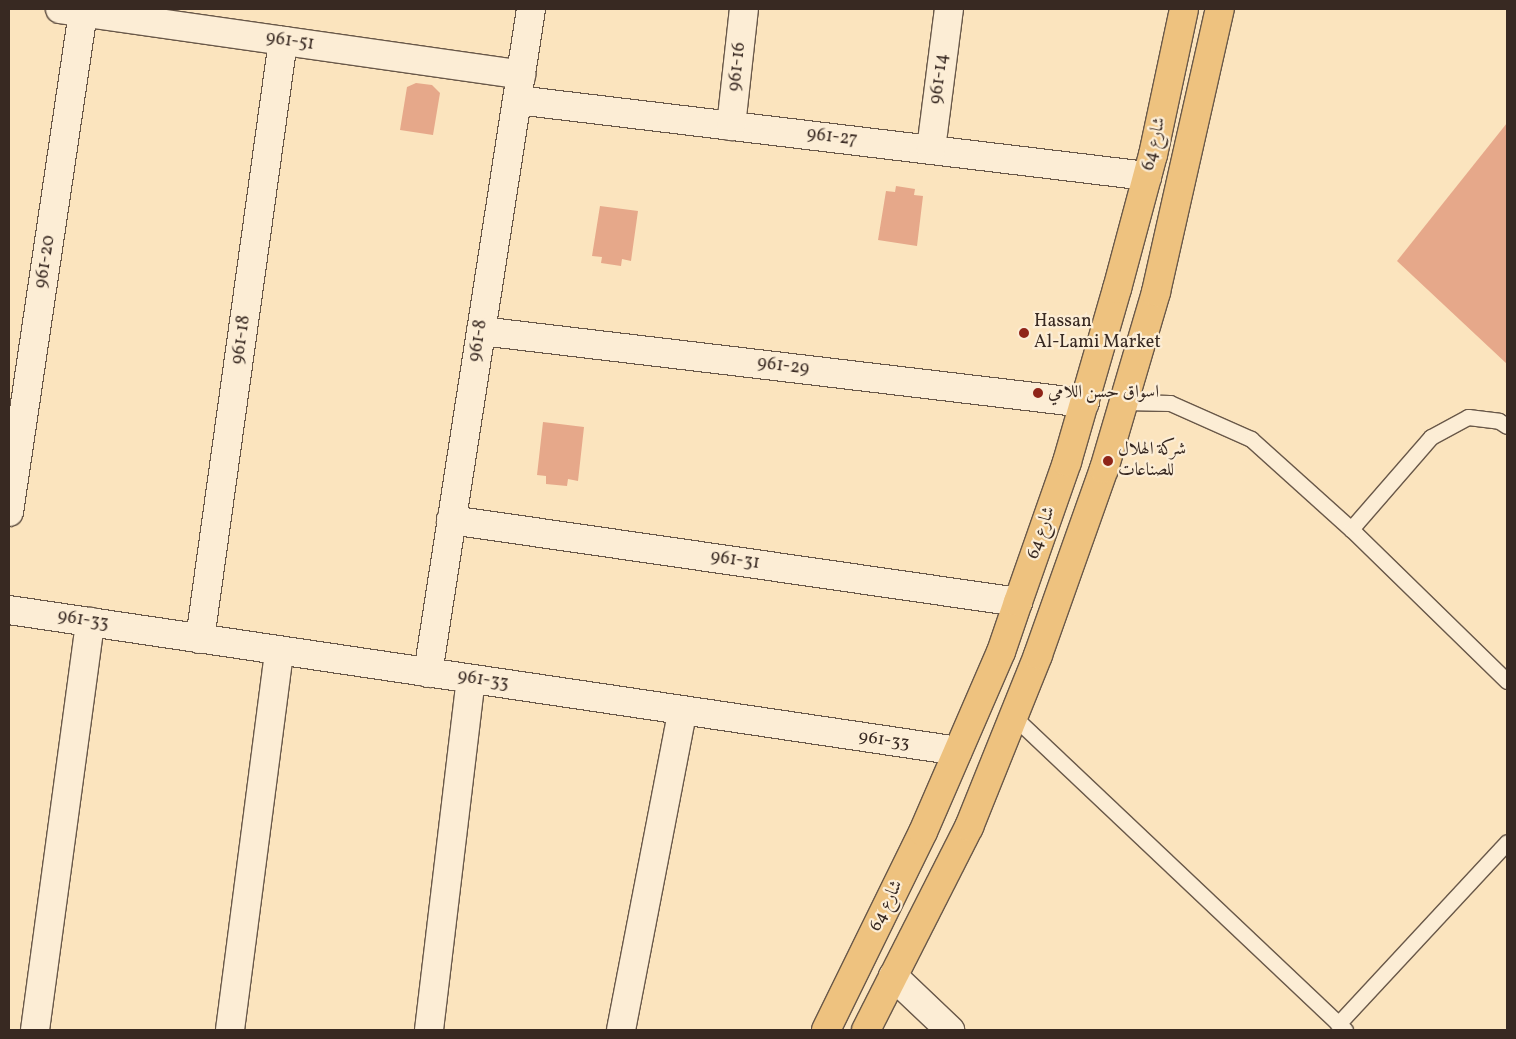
<!DOCTYPE html>
<html>
<head>
<meta charset="utf-8">
<style>
  body { margin:0 }
  #map { position:relative; width:1516px; height:1039px; overflow:hidden; background:#fbe4be; font-family:Vollkorn,Amiri,serif }
  div>[style] { position:absolute }
  .building>* { inset:0; background:#e6a88a }
  .roads { filter:drop-shadow(1px 0 #695849) drop-shadow(-1px 0 #695849) drop-shadow(0 1px #695849) drop-shadow(0 -1px #695849) }
  .service>* { height:15px; margin:-7.5px; padding:0 7.5px; transform-origin:7.5px; border-radius:7.5px; background:#fcedd5 }
  .minor>* { height:28px; margin:-14px; padding:0 14px; transform-origin:14px; border-radius:14px; background:#fcedd5 }
  .tertiary>* { height:28px; margin:-14px; padding:0 14px; transform-origin:14px; border-radius:14px; background:#fcedd5 }
  .primary>* { height:28px; margin:-14px; padding:0 14px; transform-origin:14px; border-radius:14px; background:#eec27f }
  .dots>* { width:14px; height:14px; translate:-50% -50%; box-sizing:border-box; border:2px solid #fcedd5; border-radius:50% }
  span { translate:-50% -50%; white-space:nowrap; text-align:center; line-height:1.15; -webkit-text-stroke:4.5px #fcedd5; paint-order:stroke }
  .street-label { font-size:18px; color:#382922 }
  .poi-label { font-size:18px; color:#382922 }
  .left { translate:0 -50%; text-align:left }
  .frame { position:absolute; inset:0; border:10px solid #382922; pointer-events:none }
</style>
</head>
<body>
<div id="map">
  <div class="building">
    <i style="clip-path:polygon(416px 83px,432px 85px,440px 93px,433px 135px,400px 130px,407px 87px)"></i>
    <i style="clip-path:polygon(1507px 123px,1507px 364px,1397px 261px)"></i>
    <i style="clip-path:polygon(896px 186px,915px 189px,914px 195px,923px 196px,917px 246px,878px 240px,886px 191px,895px 192px)"></i>
    <i style="clip-path:polygon(600px 206px,638px 211px,631px 261px,622px 259px,621px 266px,601px 263px,602px 257px,592px 256px)"></i>
    <i style="clip-path:polygon(543px 422px,584px 427px,578px 481px,568px 479px,567px 486px,546px 484px,546px 476px,537px 475px)"></i>
  </div>
  <div class="roads">
    <div class="service">
      <i style="left:1124px;top:402px;width:46px;rotate:1.2deg"></i>
      <i style="left:1170px;top:403px;width:89px;rotate:24deg"></i>
      <i style="left:1251px;top:439px;width:135px;rotate:42deg"></i>
      <i style="left:1351px;top:529px;width:218px;rotate:44.3deg"></i>
      <i style="left:1351px;top:529px;width:122px;rotate:-49deg"></i>
      <i style="left:1431px;top:437px;width:42px;rotate:-28.4deg"></i>
      <i style="left:1468px;top:417px;width:31px;rotate:7deg"></i>
      <i style="left:1499px;top:421px;width:9px;rotate:32deg"></i>
      <i style="left:1013px;top:716px;width:457px;rotate:43.4deg"></i>
      <i style="left:1338px;top:1024px;width:248px;rotate:-47.1deg"></i>
    </div>
    <div class="minor">
      <i style="left:60px;top:9px;width:466px;rotate:8.1deg"></i>
      <i style="left:517px;top:100px;width:635px;rotate:6.88deg"></i>
      <i style="left:731px;top:126px;width:118px;rotate:-83.7deg"></i>
      <i style="left:931px;top:149px;width:141px;rotate:-82.7deg"></i>
      <i style="left:481px;top:331px;width:608px;rotate:6.8deg"></i>
      <i style="left:9px;top:512px;width:505px;rotate:-81.58deg"></i>
      <i style="left:451px;top:520px;width:573px;rotate:8.23deg"></i>
      <i style="left:200px;top:639px;width:604px;rotate:-82.1deg"></i>
      <i style="left:428px;top:673px;width:672px;rotate:-81.18deg"></i>
      <i style="left:893px;top:976px;width:79px;rotate:43.5deg"></i>
      <i style="left:35px;top:1030px;width:412px;rotate:-82.3deg"></i>
      <i style="left:230px;top:1030px;width:382px;rotate:-82.6deg"></i>
      <i style="left:429px;top:1030px;width:353px;rotate:-83.2deg"></i>
      <i style="left:621px;top:1030px;width:324px;rotate:-79.1deg"></i>
    </div>
    <div class="tertiary">
      <i style="left:9px;top:610px;width:959px;rotate:8.45deg"></i>
    </div>
    <div class="primary">
      <i style="left:826px;top:1030px;width:220px;rotate:-63.9deg"></i>
      <i style="left:923px;top:832px;width:196px;rotate:-66.6deg"></i>
      <i style="left:1001px;top:652px;width:53px;rotate:-71.2deg"></i>
      <i style="left:1018px;top:602px;width:148px;rotate:-70.7deg"></i>
      <i style="left:1067px;top:462px;width:180px;rotate:-73.9deg"></i>
      <i style="left:1117px;top:289px;width:139px;rotate:-75deg"></i>
      <i style="left:1153px;top:155px;width:149px;rotate:-78deg"></i>
      <i style="left:866px;top:1030px;width:228px;rotate:-63.1deg"></i>
      <i style="left:969px;top:827px;width:185px;rotate:-68.1deg"></i>
      <i style="left:1038px;top:655px;width:197px;rotate:-70.5deg"></i>
      <i style="left:1104px;top:469px;width:184px;rotate:-73.6deg"></i>
      <i style="left:1156px;top:292px;width:290px;rotate:-77.3deg"></i>
    </div>
  </div>
  <div class="dots">
    <i style="left:1024px;top:333px;background:#8f2418"></i>
    <i style="left:1038px;top:393px;background:#8f2418"></i>
    <i style="left:1108px;top:461px;background:#8f2418"></i>
  </div>
  <div class="street-label">
    <span style="left:290px;top:42px;rotate:8deg">961-51</span>
    <span style="left:738px;top:67px;rotate:-84deg">961-16</span>
    <span style="left:940px;top:79px;rotate:-83deg">961-14</span>
    <span style="left:832px;top:138px;rotate:7deg">961-27</span>
    <span style="left:1155px;top:144px;rotate:-77deg">شارع 64</span>
    <span style="left:46px;top:262px;rotate:-81deg">961-20</span>
    <span style="left:242px;top:340px;rotate:-82deg">961-18</span>
    <span style="left:479px;top:341px;rotate:-81deg">961-8</span>
    <span style="left:783px;top:367px;rotate:7deg">961-29</span>
    <span style="left:1042px;top:533px;rotate:-71deg">شارع 64</span>
    <span style="left:735px;top:561px;rotate:8deg">961-31</span>
    <span style="left:83px;top:621px;rotate:9deg">961-33</span>
    <span style="left:483px;top:681px;rotate:9deg">961-33</span>
    <span style="left:884px;top:741px;rotate:8deg">961-33</span>
    <span style="left:887px;top:906px;rotate:-64deg">شارع 64</span>
  </div>
  <div class="poi-label">
    <span class="left" style="left:1034px;top:333px">Hassan<br>Al-Lami Market</span>
    <span class="left" style="left:1048px;top:393px">اسواق حسن اللامي</span>
    <span class="left" style="left:1118px;top:461px">شركة الهلال<br>للصناعات</span>
  </div>
  <div class="frame"></div>
</div>
</body>
</html>
